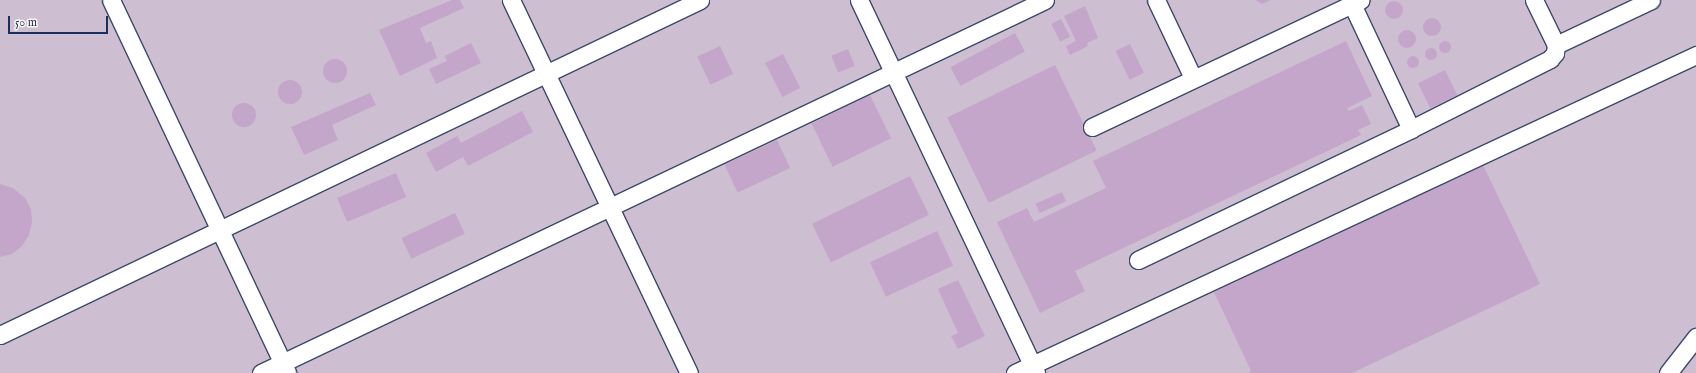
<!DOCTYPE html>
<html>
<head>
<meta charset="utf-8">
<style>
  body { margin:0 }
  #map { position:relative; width:1696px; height:373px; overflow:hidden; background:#efddbc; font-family:"IM FELL English",serif }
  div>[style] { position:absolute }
  .industrial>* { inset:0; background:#cebed1; transform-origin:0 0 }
  .building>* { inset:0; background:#c4a6cb; transform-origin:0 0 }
  .round { border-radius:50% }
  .roads { filter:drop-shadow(1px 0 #3b496c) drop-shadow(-1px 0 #3b496c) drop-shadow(0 1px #3b496c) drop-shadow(0 -1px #3b496c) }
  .minor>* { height:17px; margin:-8.5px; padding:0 8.5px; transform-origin:8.5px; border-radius:8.5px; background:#fff }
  span { translate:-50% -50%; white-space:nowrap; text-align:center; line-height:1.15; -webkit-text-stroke:3.5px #fbf7ec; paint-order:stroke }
  .scale { position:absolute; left:8px; top:16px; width:100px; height:18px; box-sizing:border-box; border:2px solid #1b2f5e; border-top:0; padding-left:5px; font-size:12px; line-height:14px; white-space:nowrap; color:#1b2f5e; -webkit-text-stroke:3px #fbf7ec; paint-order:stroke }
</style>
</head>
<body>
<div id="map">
  <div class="industrial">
    <i style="left:0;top:0;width:1696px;height:373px"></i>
  </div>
  <div class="building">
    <i style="clip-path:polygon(452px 0,460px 0,464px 8px,420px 28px,426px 43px,431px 41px,437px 58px,400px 76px,379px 30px)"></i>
    <i style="clip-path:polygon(1255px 0,1271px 0,1262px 4px)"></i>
    <i class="round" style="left:1385px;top:1px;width:18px;height:18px"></i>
    <i style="clip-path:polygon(1085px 6px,1098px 38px,1087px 43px,1088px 46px,1070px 55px,1066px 46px,1076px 41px,1064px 16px)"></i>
    <i class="round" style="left:1423px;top:18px;width:18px;height:18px"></i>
    <i style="left:1061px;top:19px;width:20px;height:11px;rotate:63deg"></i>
    <i class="round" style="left:1398px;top:30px;width:18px;height:18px"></i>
    <i style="left:1015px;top:33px;width:21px;height:73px;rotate:62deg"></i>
    <i class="round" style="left:1439px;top:41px;width:12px;height:12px"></i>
    <i style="clip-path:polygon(1346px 41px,1372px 96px,1347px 108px,1349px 111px,1362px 105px,1371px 124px,1358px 130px,1361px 135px,1075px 271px,1085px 291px,1040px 313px,997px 222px,1027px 208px,1034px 222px,1106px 188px,1093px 161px)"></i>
    <i style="clip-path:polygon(471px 43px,481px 63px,436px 84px,429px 69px,447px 61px,445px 56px)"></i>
    <i style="left:1130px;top:44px;width:32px;height:16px;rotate:64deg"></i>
    <i style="left:720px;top:46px;width:31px;height:25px;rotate:65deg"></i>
    <i class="round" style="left:1425px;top:48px;width:12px;height:12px"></i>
    <i style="left:848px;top:49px;width:18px;height:18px;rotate:68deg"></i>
    <i style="left:783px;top:54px;width:38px;height:20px;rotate:63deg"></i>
    <i class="round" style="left:1407px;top:56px;width:12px;height:12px"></i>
    <i class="round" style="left:323px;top:59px;width:24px;height:24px"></i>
    <i style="left:1055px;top:65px;width:95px;height:120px;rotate:64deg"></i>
    <i style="left:1445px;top:70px;width:28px;height:30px;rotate:64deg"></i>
    <i class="round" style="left:278px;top:80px;width:24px;height:24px"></i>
    <i style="clip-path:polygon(370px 93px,376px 105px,332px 125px,338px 140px,304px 155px,291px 127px)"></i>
    <i style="left:870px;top:95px;width:48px;height:65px;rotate:64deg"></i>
    <i class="round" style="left:232px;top:103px;width:24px;height:24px"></i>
    <i style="clip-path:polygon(522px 111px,533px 132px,468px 166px,463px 157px,436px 172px,426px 153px,457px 136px,461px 143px)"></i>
    <i style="left:777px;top:140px;width:31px;height:58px;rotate:65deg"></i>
    <i style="clip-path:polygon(1483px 165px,1540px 284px,1352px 373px,1248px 373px,1251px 371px,1214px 292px)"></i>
    <i style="left:396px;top:173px;width:26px;height:64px;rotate:67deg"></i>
    <i style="left:910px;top:176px;width:43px;height:109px;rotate:64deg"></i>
    <i style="clip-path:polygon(0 184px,13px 188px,25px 198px,31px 209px,32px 222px,29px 235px,22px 246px,12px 254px,0 257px)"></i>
    <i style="left:1062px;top:192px;width:10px;height:29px;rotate:66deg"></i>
    <i style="left:455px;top:213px;width:23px;height:59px;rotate:65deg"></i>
    <i style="left:937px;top:231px;width:38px;height:74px;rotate:65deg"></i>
    <i style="clip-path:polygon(958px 280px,985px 336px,958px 349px,951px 336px,958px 333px,938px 289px)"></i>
  </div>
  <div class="roads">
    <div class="minor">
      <i style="left:111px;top:0;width:412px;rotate:64.7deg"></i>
      <i style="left:511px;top:0;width:413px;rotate:64.5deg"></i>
      <i style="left:859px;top:0;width:413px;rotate:64.6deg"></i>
      <i style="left:1156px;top:0;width:86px;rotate:64.6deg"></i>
      <i style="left:1350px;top:0;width:143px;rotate:64.7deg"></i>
      <i style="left:1556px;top:45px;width:105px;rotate:-25.3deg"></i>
      <i style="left:1092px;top:127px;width:297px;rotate:-25.3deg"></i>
      <i style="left:1138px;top:260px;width:303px;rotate:-25.6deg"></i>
      <i style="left:1411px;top:129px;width:156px;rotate:-26.7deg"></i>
      <i style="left:1550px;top:59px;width:8px;rotate:-50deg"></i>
      <i style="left:1555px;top:53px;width:8px;rotate:-83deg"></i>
      <i style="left:1556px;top:45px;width:50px;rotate:-116.1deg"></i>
      <i style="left:0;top:335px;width:776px;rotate:-25.57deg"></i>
      <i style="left:261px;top:373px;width:868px;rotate:-25.44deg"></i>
      <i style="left:1015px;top:373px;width:752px;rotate:-25.03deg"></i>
      <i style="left:1668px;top:373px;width:46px;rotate:-52.1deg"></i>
    </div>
  </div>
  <div class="scale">50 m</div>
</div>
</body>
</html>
